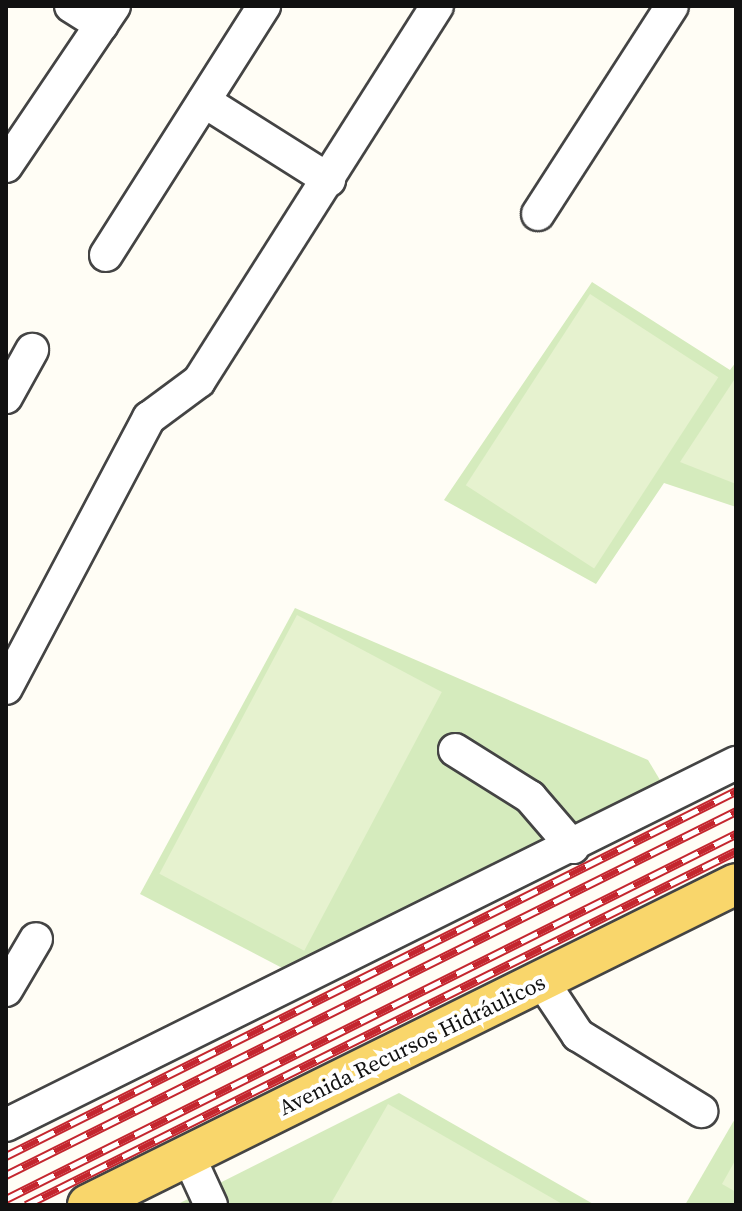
<!DOCTYPE html>
<html>
<head>
<meta charset="utf-8">
<style>
  body { margin:0 }
  #map { position:relative; width:742px; height:1211px; overflow:hidden; background:#fffdf5; font-family:"Source Serif 4",serif }
  div>[style] { position:absolute }
  .green>* { inset:0; background:#d5ebbd }
  .pitch>* { inset:0; background:#e6f2cf; transform-origin:0 0 }
  .roads { filter:drop-shadow(2px 0 #444) drop-shadow(-2px 0 #444) drop-shadow(0 2px #444) drop-shadow(0 -2px #444) }
  .minor>* { height:32px; margin:-16px; padding:0 16px; transform-origin:16px; border-radius:16px; background:#fff }
  .major>* { height:40px; margin:-20px; padding:0 20px; transform-origin:20px; border-radius:20px; background:#f9d66b }
  .rail>* { height:9px; margin-top:-4.5px; transform-origin:0; background:repeating-linear-gradient(90deg,#fff 0 18px,#c4262e 0 36px); box-sizing:border-box; border-block:2px solid #c4262e }
  span { translate:-50% -50%; white-space:nowrap; text-align:center; line-height:1.15; -webkit-text-stroke:8px #fff; paint-order:stroke }
  .street-label { font-size:22px; color:#111 }
  .frame { position:absolute; inset:0; border:8px solid #111; pointer-events:none }
</style>
</head>
<body>
<div id="map">
  <div class="green">
    <i style="clip-path:polygon(592px 282px,730px 370px,736px 362px,736px 507px,664px 483px,596px 584px,444px 500px)"></i>
    <i style="clip-path:polygon(295px 608px,648px 760px,663px 785px,288px 971px,140px 894px)"></i>
    <i style="clip-path:polygon(399px 1093px,595px 1205px,176px 1205px)"></i>
    <i style="clip-path:polygon(736px 1117px,736px 1205px,685px 1205px)"></i>
  </div>
  <div class="pitch">
    <i style="left:590px;top:294px;width:153px;height:228px;rotate:33deg"></i>
    <i style="clip-path:polygon(736px 377px,736px 484px,680px 462px)"></i>
    <i style="left:297px;top:615px;width:164px;height:293px;rotate:28deg"></i>
    <i style="clip-path:polygon(388px 1104px,564px 1205px,330px 1205px)"></i>
    <i style="clip-path:polygon(736px 1159px,736px 1192px,722px 1184px)"></i>
  </div>
  <div class="roads">
    <div class="minor">
      <i style="left:71px;top:6px;width:36px;rotate:32deg"></i>
      <i style="left:204px;top:101px;width:148px;rotate:32.3deg"></i>
      <i style="left:6px;top:166px;width:193px;rotate:-56deg"></i>
      <i style="left:538px;top:214px;width:247px;rotate:-57.2deg"></i>
      <i style="left:106px;top:255px;width:295px;rotate:-57.6deg"></i>
      <i style="left:6px;top:397px;width:54px;rotate:-61deg"></i>
      <i style="left:6px;top:688px;width:306px;rotate:-62.1deg"></i>
      <i style="left:149px;top:418px;width:62px;rotate:-36.5deg"></i>
      <i style="left:199px;top:381px;width:444px;rotate:-57.6deg"></i>
      <i style="left:455px;top:750px;width:89px;rotate:32.1deg"></i>
      <i style="left:530px;top:797px;width:66px;rotate:49.3deg"></i>
      <i style="left:542px;top:981px;width:65px;rotate:56.3deg"></i>
      <i style="left:578px;top:1035px;width:145px;rotate:31.7deg"></i>
      <i style="left:6px;top:990px;width:59px;rotate:-59.5deg"></i>
      <i style="left:6px;top:1125px;width:815px;rotate:-26.38deg"></i>
      <i style="left:188px;top:1155px;width:55px;rotate:65.3deg"></i>
    </div>
    <div class="major">
      <i style="left:88px;top:1205px;width:723px;rotate:-26.35deg"></i>
    </div>
  </div>
  <div class="rail">
    <i style="left:6px;top:1156px;width:816px;rotate:-26.57deg"></i>
    <i style="left:6px;top:1175px;width:816px;rotate:-26.5deg"></i>
    <i style="left:6px;top:1199px;width:816px;rotate:-26.57deg"></i>
    <i style="left:26px;top:1205px;width:793px;rotate:-26.5deg"></i>
  </div>
  <div class="street-label">
    <span style="left:412px;top:1045px;rotate:-26deg">Avenida Recursos Hidráulicos</span>
  </div>
  <div class="frame"></div>
</div>
</body>
</html>
